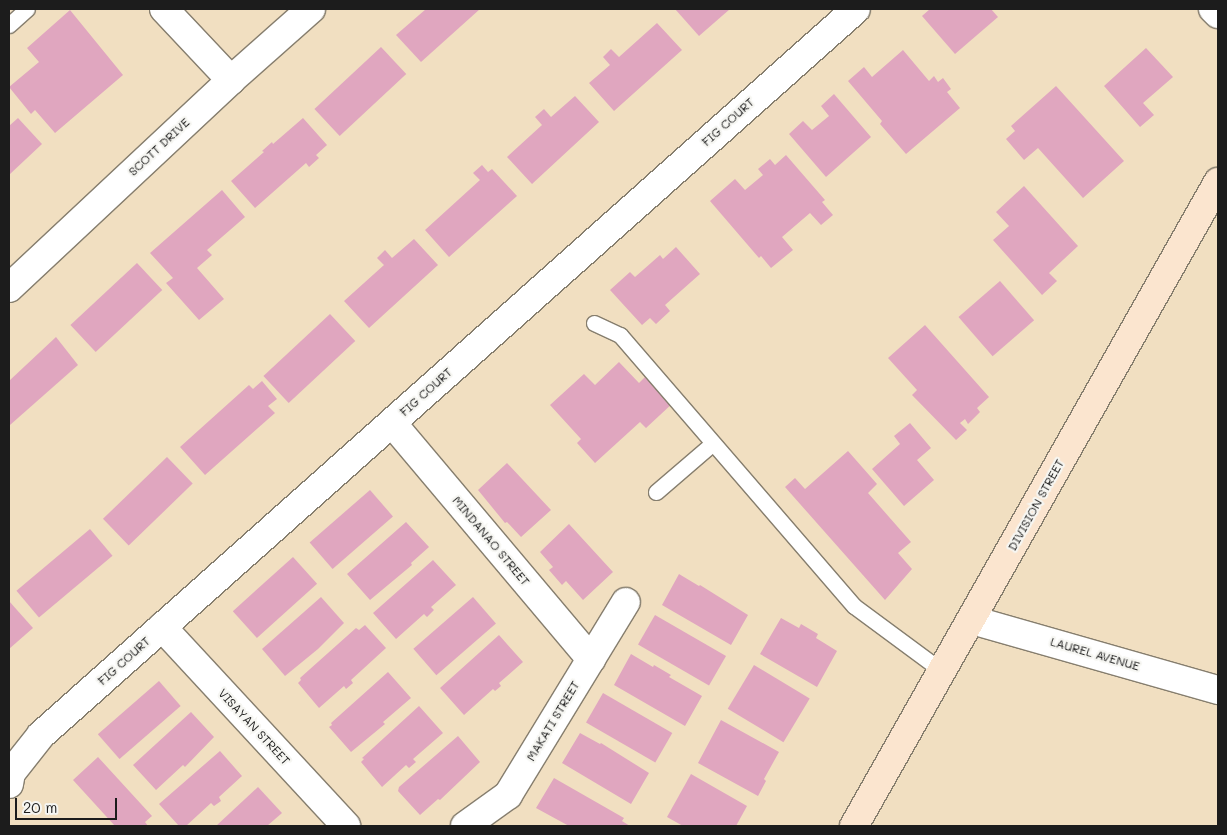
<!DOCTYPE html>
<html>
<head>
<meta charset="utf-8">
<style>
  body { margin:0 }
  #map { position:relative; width:1227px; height:835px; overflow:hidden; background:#f1dfc1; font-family:Mali,sans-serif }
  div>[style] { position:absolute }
  .building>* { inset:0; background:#e0a6bf; transform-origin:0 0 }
  .roads { filter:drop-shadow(1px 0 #867e6e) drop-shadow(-1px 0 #867e6e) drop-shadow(0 1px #867e6e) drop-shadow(0 -1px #867e6e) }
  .lane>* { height:15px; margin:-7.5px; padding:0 7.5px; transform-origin:7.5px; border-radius:7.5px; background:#fff }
  .street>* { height:28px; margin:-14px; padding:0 14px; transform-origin:14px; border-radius:14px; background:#fff }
  .secondary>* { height:28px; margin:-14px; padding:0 14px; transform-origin:14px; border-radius:14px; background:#fbe5cf }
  span { translate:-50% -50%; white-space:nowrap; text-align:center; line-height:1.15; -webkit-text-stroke:4.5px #f6f6f2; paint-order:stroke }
  .street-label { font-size:12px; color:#1c1c1c }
  .frame { position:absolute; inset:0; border:10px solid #1c1c1c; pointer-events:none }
  .scale { position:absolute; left:15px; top:798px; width:102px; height:22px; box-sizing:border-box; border:2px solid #1c1c1c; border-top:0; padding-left:6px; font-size:15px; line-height:18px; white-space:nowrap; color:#1c1c1c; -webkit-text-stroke:4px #f6f6f2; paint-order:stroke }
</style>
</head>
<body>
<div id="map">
  <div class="building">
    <i style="clip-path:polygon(426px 9px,480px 9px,421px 62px,396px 35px)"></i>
    <i style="clip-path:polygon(675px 9px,730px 9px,699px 36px)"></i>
    <i style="clip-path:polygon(930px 9px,991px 9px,998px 17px,955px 54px,922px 16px)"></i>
    <i style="clip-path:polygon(70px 10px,123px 75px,55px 133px,35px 110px,31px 114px,9px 87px,39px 62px,27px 48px)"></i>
    <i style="clip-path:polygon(657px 23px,682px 50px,614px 111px,589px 83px,610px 65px,603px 57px,611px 49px,619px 57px)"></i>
    <i style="left:381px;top:47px;width:37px;height:91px;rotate:47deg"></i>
    <i style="clip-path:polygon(1146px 48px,1173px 77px,1143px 103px,1154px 115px,1140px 127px,1104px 86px)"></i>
    <i style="clip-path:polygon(903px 50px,929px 81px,934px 76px,938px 82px,943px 78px,951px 89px,947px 92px,960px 108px,906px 154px,880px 124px,882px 121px,848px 81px,864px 67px,872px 77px)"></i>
    <i style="clip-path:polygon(1056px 86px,1124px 161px,1083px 198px,1038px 148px,1024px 160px,1006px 139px,1015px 131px,1011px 126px)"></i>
    <i style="clip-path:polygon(834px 94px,871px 137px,826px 177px,789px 134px,803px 121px,812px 130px,829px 116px,821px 106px)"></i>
    <i style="clip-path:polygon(575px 96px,599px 122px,532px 184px,507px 157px,542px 125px,535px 117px,544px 109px,551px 117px)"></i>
    <i style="clip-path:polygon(18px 118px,42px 144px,9px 175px,9px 126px)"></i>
    <i style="clip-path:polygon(303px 118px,327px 145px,316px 155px,319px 158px,309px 167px,306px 163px,255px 208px,231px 181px,264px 152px,262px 151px,272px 142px,273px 144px)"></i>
    <i style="clip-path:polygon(786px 155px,825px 200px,822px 202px,833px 215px,821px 225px,810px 213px,782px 237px,793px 250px,771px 268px,761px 256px,759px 258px,710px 201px,735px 179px,745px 190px,763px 175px,758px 169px,770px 159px,775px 165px)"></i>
    <i style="clip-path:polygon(482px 165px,488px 172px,492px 169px,517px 196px,449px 257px,425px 230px,480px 180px,473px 173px)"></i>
    <i style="clip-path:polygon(1024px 186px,1078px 246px,1049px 273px,1057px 281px,1042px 295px,993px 240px,1009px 226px,996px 212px)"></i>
    <i style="clip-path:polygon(222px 190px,245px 217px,207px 250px,212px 255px,197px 268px,224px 299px,199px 320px,166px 283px,173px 278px,150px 253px)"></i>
    <i style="clip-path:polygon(414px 239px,438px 265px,369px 328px,344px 301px,384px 265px,377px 258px,385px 250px,392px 258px)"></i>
    <i style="clip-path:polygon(676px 247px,700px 274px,665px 305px,670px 311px,656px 324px,650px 318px,642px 325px,610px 290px,630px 272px,635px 277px,660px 255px,663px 259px)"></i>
    <i style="left:137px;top:263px;width:37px;height:91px;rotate:47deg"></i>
    <i style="left:1000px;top:281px;width:52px;height:55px;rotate:49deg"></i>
    <i style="left:330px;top:314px;width:37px;height:91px;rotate:47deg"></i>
    <i style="clip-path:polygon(925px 325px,989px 397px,977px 408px,980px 412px,968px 424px,965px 419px,960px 423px,967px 430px,956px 440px,912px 395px,917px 390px,888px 358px)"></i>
    <i style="clip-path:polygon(56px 337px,78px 365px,10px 425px,9px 381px)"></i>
    <i style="clip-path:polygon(619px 362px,639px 383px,648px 374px,674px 402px,646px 428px,640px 422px,595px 463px,577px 443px,581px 439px,550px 405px,584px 374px,595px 385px)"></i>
    <i style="clip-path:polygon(262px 381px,277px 399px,268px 406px,275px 413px,205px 475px,180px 447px,249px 385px,253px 389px)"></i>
    <i style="clip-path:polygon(910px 423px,931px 448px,917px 460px,934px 480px,904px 506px,872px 469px,900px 444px,894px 436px)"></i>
    <i style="clip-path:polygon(848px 451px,877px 484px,868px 493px,911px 542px,898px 553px,912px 569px,885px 600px,785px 487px,795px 478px,805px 489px)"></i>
    <i style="left:167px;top:457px;width:37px;height:89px;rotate:46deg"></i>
    <i style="clip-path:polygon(507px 463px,551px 510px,521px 537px,507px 522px,505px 523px,478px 490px)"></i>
    <i style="left:370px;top:490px;width:35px;height:80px;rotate:49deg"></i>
    <i style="clip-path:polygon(406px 522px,429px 547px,411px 563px,412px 565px,370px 600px,347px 574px)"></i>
    <i style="clip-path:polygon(569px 524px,613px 572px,583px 600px,566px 581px,562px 585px,549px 570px,553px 567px,540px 552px)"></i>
    <i style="left:90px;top:529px;width:35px;height:96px;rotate:50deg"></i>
    <i style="left:293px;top:557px;width:36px;height:81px;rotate:48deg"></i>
    <i style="clip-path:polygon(433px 560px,456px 585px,431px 607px,434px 610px,427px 617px,424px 614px,396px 639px,373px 613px)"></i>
    <i style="clip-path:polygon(679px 574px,699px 586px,700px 585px,748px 615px,731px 645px,662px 605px)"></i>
    <i style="clip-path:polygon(321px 597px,344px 623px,318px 649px,285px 676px,262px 649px)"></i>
    <i style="left:473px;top:597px;width:35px;height:79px;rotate:49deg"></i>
    <i style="clip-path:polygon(9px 601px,33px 628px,9px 649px)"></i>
    <i style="left:655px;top:615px;width:82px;height:34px;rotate:30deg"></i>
    <i style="clip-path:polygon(781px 618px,799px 628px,801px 624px,818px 634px,816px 638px,837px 651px,817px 687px,760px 654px)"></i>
    <i style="clip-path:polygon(365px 625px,386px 648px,351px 680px,353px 683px,346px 689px,344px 686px,319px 708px,298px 683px,301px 680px,300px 678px,356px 628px,359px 630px)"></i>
    <i style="clip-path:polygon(499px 635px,523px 662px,499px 683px,501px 686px,495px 691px,493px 689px,464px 715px,440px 688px)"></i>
    <i style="clip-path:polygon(631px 654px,653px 667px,654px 665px,671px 675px,669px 677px,702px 696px,685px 726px,614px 685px)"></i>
    <i style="left:754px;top:665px;width:65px;height:51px;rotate:31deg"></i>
    <i style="clip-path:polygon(388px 672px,411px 698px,383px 722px,385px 724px,351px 752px,329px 727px,332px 725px,331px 723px)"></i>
    <i style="left:159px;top:681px;width:33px;height:81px;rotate:49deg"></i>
    <i style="left:603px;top:693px;width:80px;height:34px;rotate:30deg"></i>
    <i style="clip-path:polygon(419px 706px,443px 733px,413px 759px,416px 762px,409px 768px,406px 765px,382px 787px,361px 762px,364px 759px,362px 758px)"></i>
    <i style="clip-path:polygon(191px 712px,214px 737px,185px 767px,183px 765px,156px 790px,133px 765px)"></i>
    <i style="clip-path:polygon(721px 720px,779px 752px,764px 779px,766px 781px,758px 796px,698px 763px)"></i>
    <i style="clip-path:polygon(580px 733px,600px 744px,601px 743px,649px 773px,631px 804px,562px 763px)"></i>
    <i style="clip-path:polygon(458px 736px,480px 762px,440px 800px,438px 799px,420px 815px,398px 791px,399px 787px)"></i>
    <i style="clip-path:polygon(220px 751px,242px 776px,219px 797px,221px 801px,214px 806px,211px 803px,186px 826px,179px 826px,159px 804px)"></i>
    <i style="clip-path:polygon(98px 757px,152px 816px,145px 822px,148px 826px,115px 826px,73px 780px)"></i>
    <i style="clip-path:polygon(691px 774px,747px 806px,736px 826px,683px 826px,667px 817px)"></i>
    <i style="clip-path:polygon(554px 778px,624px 818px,622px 821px,630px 826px,569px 826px,536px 808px)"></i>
    <i style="clip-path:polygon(258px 787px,282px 813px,267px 826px,216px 826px)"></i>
  </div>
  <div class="roads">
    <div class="lane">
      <i style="left:9px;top:25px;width:24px;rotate:-42deg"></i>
      <i style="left:594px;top:323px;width:29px;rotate:25deg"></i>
      <i style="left:620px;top:335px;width:358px;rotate:49.2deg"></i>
      <i style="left:854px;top:606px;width:109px;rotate:36.5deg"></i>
      <i style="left:656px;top:492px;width:75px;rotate:-40.7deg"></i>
    </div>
    <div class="street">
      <i style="left:164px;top:9px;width:98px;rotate:46.7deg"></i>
      <i style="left:1213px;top:9px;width:7px;rotate:45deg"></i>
      <i style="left:9px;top:288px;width:304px;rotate:-43.1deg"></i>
      <i style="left:231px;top:80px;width:107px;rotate:-41.6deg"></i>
      <i style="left:392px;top:423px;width:309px;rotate:49.9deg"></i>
      <i style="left:972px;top:620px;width:256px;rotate:15.9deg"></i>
      <i style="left:162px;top:627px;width:271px;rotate:47.2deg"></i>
      <i style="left:9px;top:784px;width:11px;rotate:-80deg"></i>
      <i style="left:11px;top:773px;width:48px;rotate:-51.7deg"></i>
      <i style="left:41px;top:735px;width:1091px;rotate:-41.69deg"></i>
      <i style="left:465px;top:826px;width:53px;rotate:-35.8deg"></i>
      <i style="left:508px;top:795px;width:226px;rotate:-58.6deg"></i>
    </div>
    <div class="secondary">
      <i style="left:854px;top:826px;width:740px;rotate:-60.52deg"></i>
    </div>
  </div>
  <div class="street-label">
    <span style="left:728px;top:122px;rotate:-42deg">FIG COURT</span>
    <span style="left:159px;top:147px;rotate:-43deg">SCOTT DRIVE</span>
    <span style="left:426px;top:392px;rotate:-42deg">FIG COURT</span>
    <span style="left:1036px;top:505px;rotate:-61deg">DIVISION STREET</span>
    <span style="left:491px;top:541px;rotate:50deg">MINDANAO STREET</span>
    <span style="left:1095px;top:654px;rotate:16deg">LAUREL AVENUE</span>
    <span style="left:124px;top:661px;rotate:-42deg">FIG COURT</span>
    <span style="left:553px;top:721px;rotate:-59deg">MAKATI STREET</span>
    <span style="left:254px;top:727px;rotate:47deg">VISAYAN STREET</span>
  </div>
  <div class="frame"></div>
  <div class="scale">20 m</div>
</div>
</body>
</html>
